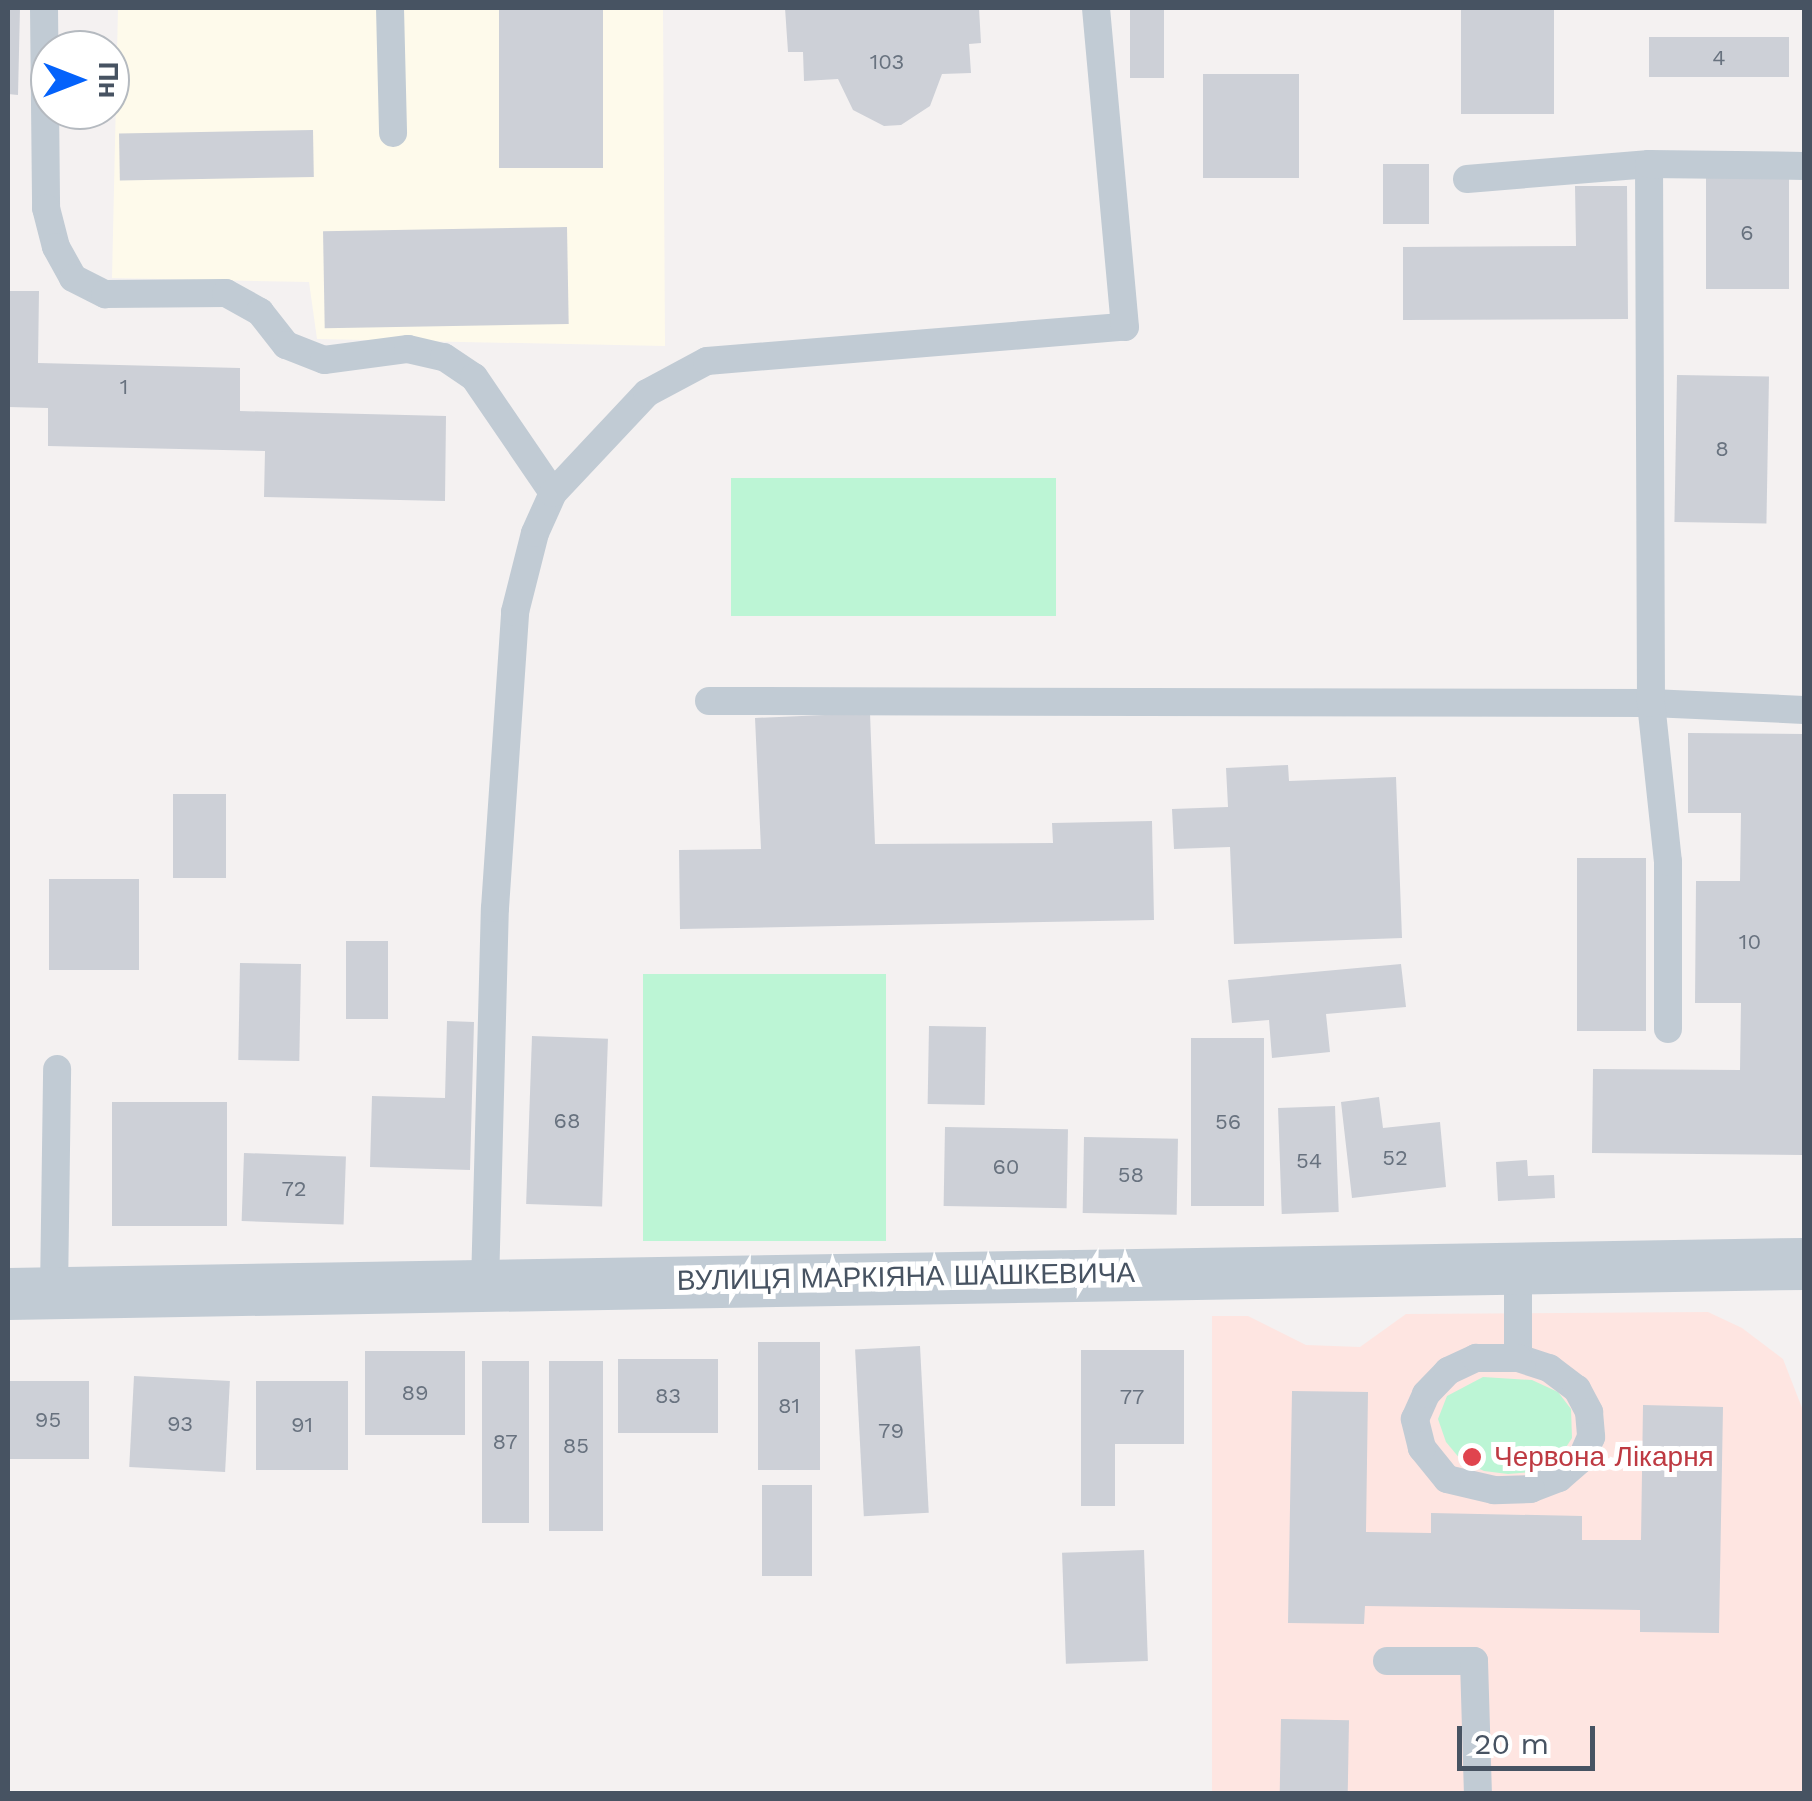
<!DOCTYPE html>
<html>
<head>
<meta charset="utf-8">
<style>
  body { margin:0 }
  #map { position:relative; width:1812px; height:1801px; overflow:hidden; background:#f4f1f1; font-family:"Work Sans",sans-serif }
  div>[style] { position:absolute }
  .commercial>* { inset:0; background:#fefaeb }
  .medical>* { inset:0; background:#fee5e1 }
  .green>* { inset:0; background:#bcf5d5; transform-origin:0 0 }
  .building>* { inset:0; background:#cdd0d7; transform-origin:0 0 }
  .service>* { height:28px; margin:-14px; padding:0 14px; transform-origin:14px; border-radius:14px; background:#c1cbd4 }
  .minor>* { height:52px; margin:-26px; padding:0 26px; transform-origin:26px; border-radius:26px; background:#c1cbd4 }
  .dots>* { width:28px; height:28px; translate:-50% -50%; box-sizing:border-box; border:5px solid #fff; border-radius:50% }
  span { translate:-50% -50%; white-space:nowrap; text-align:center; line-height:1.15; -webkit-text-stroke:10px #fff; paint-order:stroke }
  .number-label { font-size:22px; color:#68727f }
  .number-label span { -webkit-text-stroke-width:0 }
  .street-label { font-size:28px; color:#475362 }
  .health-label { font-size:28px; color:#be3a42 }
  .left { translate:0 -50%; text-align:left }
  .frame { position:absolute; inset:0; border:10px solid #475362; pointer-events:none }
  .north { position:absolute; left:30px; top:30px; width:100px; height:100px; box-sizing:border-box; background:#fff; border:2px solid #b5bac0; border-radius:50%; rotate:90deg; font-size:28px; font-weight:700; line-height:40px; text-align:center; color:#475362 }
  .north::after { content:''; display:block; margin:auto; width:35px; height:45px; background:#0462fb; clip-path:polygon(50% 0,100% 100%,50% 72%,0 100%) }
  .scale { position:absolute; left:1457px; top:1726px; width:138px; height:45px; box-sizing:border-box; border:5px solid #475362; border-top:0; padding-left:12px; font-size:30px; line-height:35px; white-space:nowrap; color:#475362; -webkit-text-stroke:8px #fff; paint-order:stroke }
</style>
</head>
<body>
<div id="map">
  <div class="commercial">
    <i style="clip-path:polygon(118px 8px,663px 8px,665px 346px,317px 339px,309px 282px,112px 278px)"></i>
  </div>
  <div class="medical">
    <i style="clip-path:polygon(1708px 1312px,1742px 1328px,1783px 1359px,1804px 1413px,1802px 1793px,1212px 1794px,1212px 1316px,1248px 1316px,1306px 1345px,1360px 1347px,1406px 1314px)"></i>
  </div>
  <div class="green">
    <i style="left:1056px;top:478px;width:138px;height:325px;rotate:90deg"></i>
    <i style="left:886px;top:974px;width:267px;height:243px;rotate:90deg"></i>
    <i style="clip-path:polygon(1483px 1377px,1532px 1380px,1558px 1392px,1571px 1409px,1572px 1438px,1559px 1458px,1534px 1472px,1508px 1474px,1484px 1471px,1461px 1460px,1446px 1442px,1438px 1419px,1447px 1396px)"></i>
  </div>
  <div class="building">
    <i style="clip-path:polygon(8px 8px,20px 8px,18px 95px,8px 94px)"></i>
    <i style="left:499px;top:8px;width:104px;height:160px"></i>
    <i style="clip-path:polygon(785px 8px,979px 8px,981px 43px,969px 44px,971px 73px,942px 74px,930px 106px,901px 125px,884px 126px,853px 110px,838px 79px,804px 81px,803px 52px,788px 52px)"></i>
    <i style="left:1130px;top:8px;width:34px;height:70px"></i>
    <i style="left:1461px;top:8px;width:93px;height:106px"></i>
    <i style="left:1789px;top:37px;width:40px;height:140px;rotate:90deg"></i>
    <i style="left:1203px;top:74px;width:96px;height:104px"></i>
    <i style="left:313px;top:130px;width:47px;height:194px;rotate:89deg"></i>
    <i style="left:1383px;top:164px;width:46px;height:60px"></i>
    <i style="left:1706px;top:176px;width:83px;height:113px"></i>
    <i style="clip-path:polygon(1575px 186px,1627px 186px,1628px 319px,1403px 320px,1403px 247px,1576px 246px)"></i>
    <i style="left:567px;top:227px;width:97px;height:244px;rotate:89deg"></i>
    <i style="clip-path:polygon(8px 291px,39px 291px,38px 363px,240px 368px,240px 411px,446px 416px,445px 501px,264px 497px,265px 451px,48px 446px,48px 408px,8px 407px)"></i>
    <i style="left:1677px;top:375px;width:92px;height:147px;rotate:1deg"></i>
    <i style="clip-path:polygon(870px 713px,875px 844px,1053px 843px,1052px 823px,1152px 821px,1154px 920px,680px 929px,679px 850px,761px 849px,755px 718px)"></i>
    <i style="clip-path:polygon(1688px 733px,1804px 734px,1804px 1155px,1592px 1153px,1593px 1069px,1740px 1070px,1741px 1003px,1695px 1003px,1696px 881px,1740px 881px,1741px 813px,1688px 813px)"></i>
    <i style="clip-path:polygon(1288px 765px,1289px 781px,1396px 777px,1402px 938px,1234px 944px,1230px 847px,1174px 849px,1172px 809px,1228px 807px,1226px 768px)"></i>
    <i style="left:173px;top:794px;width:53px;height:84px"></i>
    <i style="left:1577px;top:858px;width:69px;height:173px"></i>
    <i style="left:49px;top:879px;width:90px;height:91px"></i>
    <i style="left:346px;top:941px;width:42px;height:78px"></i>
    <i style="left:240px;top:963px;width:61px;height:97px;rotate:1deg"></i>
    <i style="clip-path:polygon(1401px 964px,1406px 1007px,1326px 1014px,1330px 1052px,1272px 1058px,1269px 1020px,1232px 1023px,1228px 980px)"></i>
    <i style="clip-path:polygon(447px 1021px,474px 1022px,470px 1170px,370px 1167px,372px 1096px,445px 1098px)"></i>
    <i style="left:929px;top:1026px;width:57px;height:78px;rotate:1deg"></i>
    <i style="left:532px;top:1036px;width:76px;height:168px;rotate:2deg"></i>
    <i style="left:1264px;top:1038px;width:168px;height:73px;rotate:90deg"></i>
    <i style="clip-path:polygon(1379px 1097px,1383px 1128px,1440px 1122px,1446px 1187px,1352px 1198px,1341px 1102px)"></i>
    <i style="left:112px;top:1102px;width:115px;height:124px"></i>
    <i style="left:1335px;top:1106px;width:106px;height:57px;rotate:88deg"></i>
    <i style="left:945px;top:1127px;width:123px;height:79px;rotate:1deg"></i>
    <i style="left:1084px;top:1137px;width:94px;height:76px;rotate:1deg"></i>
    <i style="left:244px;top:1153px;width:102px;height:68px;rotate:2deg"></i>
    <i style="clip-path:polygon(1527px 1160px,1528px 1176px,1554px 1175px,1555px 1198px,1498px 1201px,1496px 1162px)"></i>
    <i style="left:758px;top:1342px;width:62px;height:128px"></i>
    <i style="left:920px;top:1346px;width:167px;height:65px;rotate:87deg"></i>
    <i style="clip-path:polygon(1081px 1350px,1184px 1350px,1184px 1444px,1115px 1444px,1115px 1506px,1081px 1506px)"></i>
    <i style="left:365px;top:1351px;width:100px;height:84px"></i>
    <i style="left:618px;top:1359px;width:100px;height:74px"></i>
    <i style="left:482px;top:1361px;width:47px;height:162px"></i>
    <i style="left:549px;top:1361px;width:54px;height:170px"></i>
    <i style="left:134px;top:1376px;width:96px;height:91px;rotate:3deg"></i>
    <i style="left:8px;top:1381px;width:81px;height:78px"></i>
    <i style="left:256px;top:1381px;width:92px;height:89px"></i>
    <i style="clip-path:polygon(1292px 1391px,1368px 1392px,1366px 1532px,1431px 1533px,1431px 1513px,1582px 1516px,1582px 1540px,1641px 1540px,1643px 1405px,1723px 1407px,1719px 1633px,1640px 1632px,1640px 1610px,1365px 1606px,1364px 1624px,1288px 1623px)"></i>
    <i style="left:762px;top:1485px;width:50px;height:91px"></i>
    <i style="left:1144px;top:1550px;width:111px;height:82px;rotate:88deg"></i>
    <i style="left:1281px;top:1719px;width:68px;height:75px;rotate:1deg"></i>
  </div>
  <div class="service">
    <i style="left:44px;top:8px;width:200px;rotate:89.4deg"></i>
    <i style="left:46px;top:208px;width:40px;rotate:75.6deg"></i>
    <i style="left:56px;top:247px;width:35px;rotate:61deg"></i>
    <i style="left:73px;top:278px;width:36px;rotate:27deg"></i>
    <i style="left:105px;top:294px;width:121px;rotate:-0.5deg"></i>
    <i style="left:226px;top:293px;width:39px;rotate:29deg"></i>
    <i style="left:260px;top:312px;width:42px;rotate:51.8deg"></i>
    <i style="left:286px;top:345px;width:41px;rotate:21.5deg"></i>
    <i style="left:324px;top:360px;width:85px;rotate:-7.5deg"></i>
    <i style="left:408px;top:349px;width:37px;rotate:13deg"></i>
    <i style="left:444px;top:357px;width:36px;rotate:34deg"></i>
    <i style="left:474px;top:377px;width:140px;rotate:55.7deg"></i>
    <i style="left:390px;top:8px;width:125px;rotate:88.6deg"></i>
    <i style="left:1467px;top:179px;width:183px;rotate:-4.7deg"></i>
    <i style="left:709px;top:701px;width:942px;rotate:0.12deg"></i>
    <i style="left:1651px;top:703px;width:153px;rotate:2.6deg"></i>
    <i style="left:1668px;top:1029px;width:167px;rotate:-90deg"></i>
    <i style="left:1668px;top:862px;width:160px;rotate:-96.1deg"></i>
    <i style="left:1651px;top:703px;width:539px;rotate:-90.21deg"></i>
    <i style="left:1649px;top:164px;width:155px;rotate:0.7deg"></i>
    <i style="left:1518px;top:1266px;width:92px;rotate:90deg"></i>
    <i style="left:1518px;top:1358px;width:33px;rotate:18deg"></i>
    <i style="left:1549px;top:1368px;width:35px;rotate:37deg"></i>
    <i style="left:1577px;top:1389px;width:26px;rotate:62deg"></i>
    <i style="left:1589px;top:1412px;width:25px;rotate:85deg"></i>
    <i style="left:1591px;top:1437px;width:24px;rotate:114deg"></i>
    <i style="left:1581px;top:1459px;width:29px;rotate:139deg"></i>
    <i style="left:1559px;top:1478px;width:30px;rotate:159deg"></i>
    <i style="left:1531px;top:1489px;width:37px;rotate:178deg"></i>
    <i style="left:1494px;top:1490px;width:48px;rotate:-166.8deg"></i>
    <i style="left:1447px;top:1479px;width:40px;rotate:-129deg"></i>
    <i style="left:1422px;top:1448px;width:30px;rotate:-104deg"></i>
    <i style="left:1415px;top:1419px;width:27px;rotate:-66deg"></i>
    <i style="left:1426px;top:1394px;width:32px;rotate:-46deg"></i>
    <i style="left:1448px;top:1371px;width:31px;rotate:-25deg"></i>
    <i style="left:1476px;top:1358px;width:42px"></i>
    <i style="left:485px;top:1285px;width:377px;rotate:-88.5deg"></i>
    <i style="left:495px;top:908px;width:297px;rotate:-86.1deg"></i>
    <i style="left:515px;top:612px;width:81px;rotate:-75.8deg"></i>
    <i style="left:535px;top:533px;width:44px;rotate:-65.8deg"></i>
    <i style="left:553px;top:493px;width:137px;rotate:-46.8deg"></i>
    <i style="left:647px;top:393px;width:68px;rotate:-28.1deg"></i>
    <i style="left:707px;top:361px;width:419px;rotate:-4.7deg"></i>
    <i style="left:1125px;top:327px;width:320px;rotate:-95.2deg"></i>
    <i style="left:54px;top:1293px;width:224px;rotate:-89.2deg"></i>
    <i style="left:1387px;top:1661px;width:87px"></i>
    <i style="left:1474px;top:1661px;width:133px;rotate:88.3deg"></i>
  </div>
  <div class="minor">
    <i style="left:8px;top:1294px;width:1796px;rotate:-0.96deg"></i>
  </div>
  <div class="dots">
    <i style="left:1472px;top:1457px;background:#e0444e"></i>
  </div>
  <div class="number-label">
    <span style="left:1719px;top:58px">4</span>
    <span style="left:887px;top:62px">103</span>
    <span style="left:1747px;top:233px">6</span>
    <span style="left:124px;top:387px">1</span>
    <span style="left:1722px;top:449px">8</span>
    <span style="left:1750px;top:942px">10</span>
    <span style="left:567px;top:1121px">68</span>
    <span style="left:1228px;top:1122px">56</span>
    <span style="left:1395px;top:1158px">52</span>
    <span style="left:1309px;top:1161px">54</span>
    <span style="left:1006px;top:1167px">60</span>
    <span style="left:1131px;top:1175px">58</span>
    <span style="left:294px;top:1189px">72</span>
    <span style="left:415px;top:1393px">89</span>
    <span style="left:668px;top:1396px">83</span>
    <span style="left:1132px;top:1397px">77</span>
    <span style="left:789px;top:1406px">81</span>
    <span style="left:48px;top:1420px">95</span>
    <span style="left:180px;top:1424px">93</span>
    <span style="left:302px;top:1425px">91</span>
    <span style="left:891px;top:1431px">79</span>
    <span style="left:505px;top:1442px">87</span>
    <span style="left:576px;top:1446px">85</span>
  </div>
  <div class="street-label">
    <span style="left:906px;top:1277px;rotate:-1deg">ВУЛИЦЯ МАРКІЯНА ШАШКЕВИЧА</span>
  </div>
  <div class="health-label">
    <span class="left" style="left:1494px;top:1457px">Червона Лікарня</span>
  </div>
  <div class="frame"></div>
  <div class="north">Пн</div>
  <div class="scale">20 m</div>
</div>
</body>
</html>
